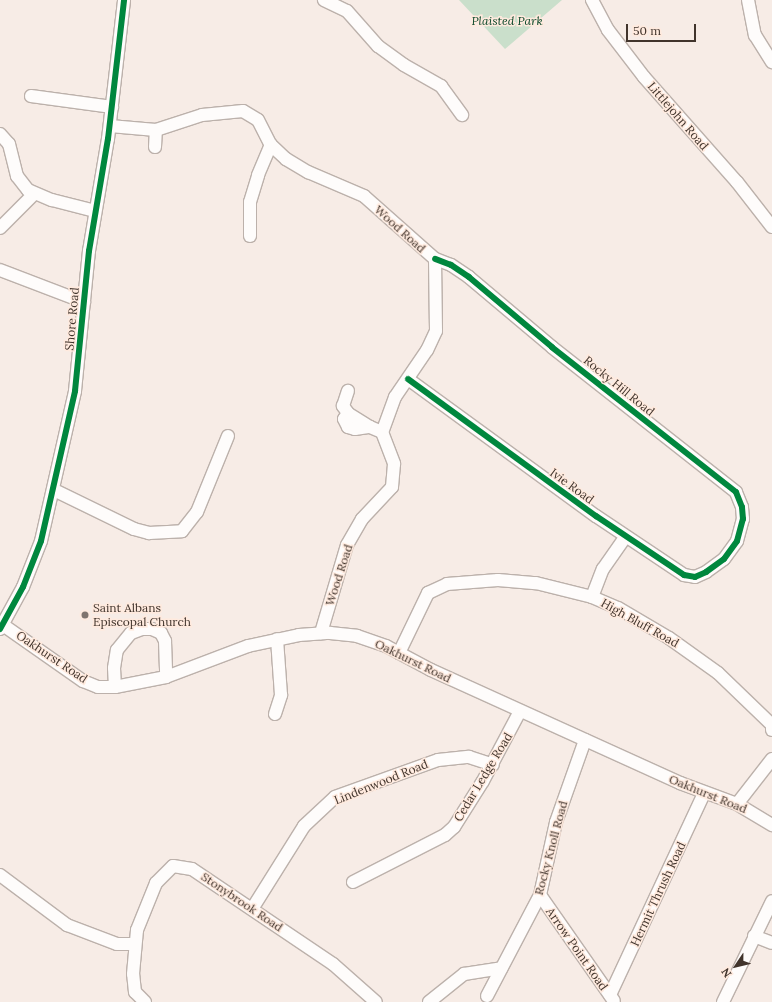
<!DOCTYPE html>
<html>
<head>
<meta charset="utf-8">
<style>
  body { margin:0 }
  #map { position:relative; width:772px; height:1002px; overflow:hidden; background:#f7ece6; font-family:Lora,serif }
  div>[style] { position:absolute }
  .green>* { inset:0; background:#cadfcb }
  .roads { filter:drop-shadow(1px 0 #bcb1ab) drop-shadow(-1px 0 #bcb1ab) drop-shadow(0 1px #bcb1ab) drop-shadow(0 -1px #bcb1ab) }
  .minor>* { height:12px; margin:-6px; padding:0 6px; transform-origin:6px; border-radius:6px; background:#fefcfb }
  .cycleway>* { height:6px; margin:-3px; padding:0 3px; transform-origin:3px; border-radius:3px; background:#00873e }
  .dots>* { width:11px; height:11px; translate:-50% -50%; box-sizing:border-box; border:2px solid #ffeade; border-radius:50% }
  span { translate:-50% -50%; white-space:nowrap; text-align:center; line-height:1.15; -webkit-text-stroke:3px #ffeade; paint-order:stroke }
  .park-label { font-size:12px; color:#0b492a; font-style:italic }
  .street-label { font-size:12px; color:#41342c }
  .poi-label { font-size:12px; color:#41342c }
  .left { translate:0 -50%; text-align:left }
  .north { position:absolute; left:716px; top:946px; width:40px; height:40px; -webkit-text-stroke:3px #ffeade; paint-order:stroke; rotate:235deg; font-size:11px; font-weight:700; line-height:16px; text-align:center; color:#41342c }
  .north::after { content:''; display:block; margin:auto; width:14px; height:18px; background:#41342c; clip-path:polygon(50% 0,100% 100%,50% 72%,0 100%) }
  .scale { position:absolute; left:626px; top:24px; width:70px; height:18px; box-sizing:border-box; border:2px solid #41342c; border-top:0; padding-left:5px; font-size:12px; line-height:14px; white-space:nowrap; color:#41342c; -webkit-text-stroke:3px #ffeade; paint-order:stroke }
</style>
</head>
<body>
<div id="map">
  <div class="green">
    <i style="clip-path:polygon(459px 0,562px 0,505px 49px)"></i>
  </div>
  <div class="roads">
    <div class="minor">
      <i style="left:324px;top:0;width:25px;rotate:26deg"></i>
      <i style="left:347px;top:11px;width:47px;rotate:48.5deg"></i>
      <i style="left:378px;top:46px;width:32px;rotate:36deg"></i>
      <i style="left:404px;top:65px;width:43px;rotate:29.6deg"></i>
      <i style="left:441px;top:86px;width:36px;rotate:54deg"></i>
      <i style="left:592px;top:0;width:34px;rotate:62deg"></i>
      <i style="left:608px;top:30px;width:59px;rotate:52.5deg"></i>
      <i style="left:644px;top:77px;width:140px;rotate:48.5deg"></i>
      <i style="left:737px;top:182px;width:57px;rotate:52.1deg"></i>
      <i style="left:748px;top:0;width:36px;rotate:79deg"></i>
      <i style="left:755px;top:35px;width:32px;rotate:58deg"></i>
      <i style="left:31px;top:96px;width:82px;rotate:7.7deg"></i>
      <i style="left:110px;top:126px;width:46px;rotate:5deg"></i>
      <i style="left:156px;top:130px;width:48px;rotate:-18.1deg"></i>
      <i style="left:202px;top:115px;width:41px;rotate:-5.6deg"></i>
      <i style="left:243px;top:111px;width:17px;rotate:31deg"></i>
      <i style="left:258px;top:120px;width:28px;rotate:63deg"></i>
      <i style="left:271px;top:145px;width:21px;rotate:43deg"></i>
      <i style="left:286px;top:159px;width:26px;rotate:31deg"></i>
      <i style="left:308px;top:172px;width:61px;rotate:23.2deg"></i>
      <i style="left:364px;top:196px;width:95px;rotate:41.6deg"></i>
      <i style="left:435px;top:259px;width:72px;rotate:89.2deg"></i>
      <i style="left:436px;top:331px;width:21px;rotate:115deg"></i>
      <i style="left:427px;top:350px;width:57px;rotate:124.2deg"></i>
      <i style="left:395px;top:397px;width:37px;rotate:110deg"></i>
      <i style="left:382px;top:432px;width:34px;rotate:69deg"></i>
      <i style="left:394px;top:464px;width:23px;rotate:95deg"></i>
      <i style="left:392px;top:487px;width:44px;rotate:133.2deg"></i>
      <i style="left:362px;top:519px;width:30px;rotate:120deg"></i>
      <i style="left:347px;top:545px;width:92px;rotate:106.5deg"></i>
      <i style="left:0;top:134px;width:13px;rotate:48deg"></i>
      <i style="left:9px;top:144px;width:33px;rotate:76deg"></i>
      <i style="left:17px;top:176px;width:18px;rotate:52deg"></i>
      <i style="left:28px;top:190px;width:26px;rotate:23deg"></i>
      <i style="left:52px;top:200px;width:44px;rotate:14.3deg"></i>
      <i style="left:155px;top:147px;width:17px;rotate:-87deg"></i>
      <i style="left:0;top:228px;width:48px;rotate:-45deg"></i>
      <i style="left:250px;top:236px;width:34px;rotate:-90deg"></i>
      <i style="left:250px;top:202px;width:28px;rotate:-73deg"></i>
      <i style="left:258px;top:175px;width:33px;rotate:-67deg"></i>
      <i style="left:0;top:270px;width:90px;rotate:20.9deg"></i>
      <i style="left:408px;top:379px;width:233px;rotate:36.1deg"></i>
      <i style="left:596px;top:516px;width:106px;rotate:33.8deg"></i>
      <i style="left:684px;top:575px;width:11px;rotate:10deg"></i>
      <i style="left:695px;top:577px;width:12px;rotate:-24deg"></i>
      <i style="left:706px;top:572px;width:22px;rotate:-36deg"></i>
      <i style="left:724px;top:559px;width:22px;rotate:-54deg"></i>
      <i style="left:737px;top:541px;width:23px;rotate:-75deg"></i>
      <i style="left:743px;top:519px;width:12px;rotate:-95deg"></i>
      <i style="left:742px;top:507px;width:16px;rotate:-112deg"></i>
      <i style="left:736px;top:492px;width:234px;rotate:-141.8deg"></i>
      <i style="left:552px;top:347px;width:109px;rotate:-139.9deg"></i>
      <i style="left:469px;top:277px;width:22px;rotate:-146deg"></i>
      <i style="left:451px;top:265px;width:17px;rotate:-159deg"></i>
      <i style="left:348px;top:413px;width:9px;rotate:-126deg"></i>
      <i style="left:343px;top:406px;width:16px;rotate:-72deg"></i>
      <i style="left:370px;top:427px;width:26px;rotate:-148deg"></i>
      <i style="left:348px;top:413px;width:7px;rotate:124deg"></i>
      <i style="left:344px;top:419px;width:9px;rotate:63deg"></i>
      <i style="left:348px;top:427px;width:7px;rotate:16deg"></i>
      <i style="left:355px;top:429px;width:15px;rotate:-8deg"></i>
      <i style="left:370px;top:427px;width:13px;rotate:23deg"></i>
      <i style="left:54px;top:490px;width:89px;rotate:26deg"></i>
      <i style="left:134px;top:529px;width:16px;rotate:15deg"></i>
      <i style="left:149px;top:533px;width:33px;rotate:-3deg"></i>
      <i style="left:182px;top:531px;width:24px;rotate:-52deg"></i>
      <i style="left:197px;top:512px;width:82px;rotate:-67.8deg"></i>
      <i style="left:592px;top:597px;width:30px;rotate:-69deg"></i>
      <i style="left:603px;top:569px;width:39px;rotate:-55deg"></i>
      <i style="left:3px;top:625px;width:98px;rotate:35deg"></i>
      <i style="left:83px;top:681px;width:16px;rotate:22deg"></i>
      <i style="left:98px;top:687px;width:17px"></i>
      <i style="left:115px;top:687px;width:52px;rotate:-11.1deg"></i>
      <i style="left:166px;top:677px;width:88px;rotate:-20.7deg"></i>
      <i style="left:248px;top:646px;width:52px;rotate:-12.2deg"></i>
      <i style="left:299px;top:635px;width:31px;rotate:-4deg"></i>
      <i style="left:330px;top:633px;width:27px;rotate:6deg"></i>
      <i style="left:357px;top:636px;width:31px;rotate:19deg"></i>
      <i style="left:386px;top:646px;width:51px;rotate:28.1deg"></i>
      <i style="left:431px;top:670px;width:273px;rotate:24.4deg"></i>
      <i style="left:680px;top:783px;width:61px;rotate:20.2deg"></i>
      <i style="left:737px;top:804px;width:41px;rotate:31deg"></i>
      <i style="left:0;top:629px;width:48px;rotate:-61.3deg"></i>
      <i style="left:23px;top:587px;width:49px;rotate:-68.6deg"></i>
      <i style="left:41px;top:541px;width:154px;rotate:-77.2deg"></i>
      <i style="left:75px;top:391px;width:141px;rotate:-84.3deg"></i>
      <i style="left:89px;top:251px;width:114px;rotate:-80.4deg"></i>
      <i style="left:108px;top:139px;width:140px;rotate:-83.4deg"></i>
      <i style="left:399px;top:653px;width:67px;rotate:-64.2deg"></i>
      <i style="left:428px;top:593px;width:21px;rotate:-25deg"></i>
      <i style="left:447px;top:584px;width:51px;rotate:-4.5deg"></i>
      <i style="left:498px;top:580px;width:38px;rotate:5deg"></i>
      <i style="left:536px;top:583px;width:58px;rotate:14deg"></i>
      <i style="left:592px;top:597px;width:28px;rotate:23deg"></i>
      <i style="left:618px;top:608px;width:59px;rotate:30.5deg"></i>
      <i style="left:669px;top:638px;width:60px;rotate:35.5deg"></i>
      <i style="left:718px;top:673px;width:75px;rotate:43.9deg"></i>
      <i style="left:772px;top:725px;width:5px;rotate:90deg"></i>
      <i style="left:115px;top:687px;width:19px;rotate:-93deg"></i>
      <i style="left:114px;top:668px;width:18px;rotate:-81deg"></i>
      <i style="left:117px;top:650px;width:22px;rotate:-51deg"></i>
      <i style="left:131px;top:633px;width:12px;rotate:-20deg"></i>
      <i style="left:142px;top:629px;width:10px"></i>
      <i style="left:152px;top:629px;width:10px;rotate:24deg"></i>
      <i style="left:161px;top:633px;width:9px;rotate:63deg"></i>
      <i style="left:165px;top:641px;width:36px;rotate:88deg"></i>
      <i style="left:275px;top:714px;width:20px;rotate:-72deg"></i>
      <i style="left:281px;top:695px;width:56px;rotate:-94.1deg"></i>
      <i style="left:737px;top:804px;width:57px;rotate:-52.1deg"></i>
      <i style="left:0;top:875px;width:84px;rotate:36.7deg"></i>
      <i style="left:67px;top:925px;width:53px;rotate:20.8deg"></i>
      <i style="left:117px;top:944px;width:18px"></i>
      <i style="left:353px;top:882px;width:103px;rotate:-27.1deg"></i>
      <i style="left:445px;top:835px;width:12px;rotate:-42deg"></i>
      <i style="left:454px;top:827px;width:54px;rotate:-57.8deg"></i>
      <i style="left:483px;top:781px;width:79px;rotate:-62.1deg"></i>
      <i style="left:540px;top:895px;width:129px;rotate:55.1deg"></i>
      <i style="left:252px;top:909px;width:98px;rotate:-57.9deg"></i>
      <i style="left:304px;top:826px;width:42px;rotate:-43.1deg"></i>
      <i style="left:335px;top:797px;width:109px;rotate:-19.8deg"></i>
      <i style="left:438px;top:760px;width:31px;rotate:-6deg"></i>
      <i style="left:469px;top:757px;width:25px;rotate:18deg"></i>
      <i style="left:754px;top:936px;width:19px;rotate:21deg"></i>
      <i style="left:610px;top:995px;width:223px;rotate:-65deg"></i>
      <i style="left:487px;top:996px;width:114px;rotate:-62.3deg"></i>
      <i style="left:540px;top:895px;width:75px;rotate:-77.6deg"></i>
      <i style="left:556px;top:822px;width:87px;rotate:-70.5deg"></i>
      <i style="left:145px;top:1002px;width:14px;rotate:-135deg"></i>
      <i style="left:135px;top:992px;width:18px;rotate:-96deg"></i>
      <i style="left:133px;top:974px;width:44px;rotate:-84.8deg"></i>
      <i style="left:137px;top:930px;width:51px;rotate:-68deg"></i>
      <i style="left:156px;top:883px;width:24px;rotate:-45deg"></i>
      <i style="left:173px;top:866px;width:19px;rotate:9deg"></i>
      <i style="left:192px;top:869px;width:170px;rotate:34deg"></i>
      <i style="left:333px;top:964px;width:57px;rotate:41.5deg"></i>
      <i style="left:429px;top:1002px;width:45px;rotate:-38.7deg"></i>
      <i style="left:464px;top:974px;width:38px;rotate:-9deg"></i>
      <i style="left:723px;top:1002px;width:112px;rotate:-64.1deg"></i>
    </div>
  </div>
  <div class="cycleway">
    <i style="left:408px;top:379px;width:233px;rotate:36.1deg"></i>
    <i style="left:596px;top:516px;width:106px;rotate:33.8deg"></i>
    <i style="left:684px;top:575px;width:11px;rotate:10deg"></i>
    <i style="left:695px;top:577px;width:12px;rotate:-24deg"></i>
    <i style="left:706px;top:572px;width:22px;rotate:-36deg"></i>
    <i style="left:724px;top:559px;width:22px;rotate:-54deg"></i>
    <i style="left:737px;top:541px;width:23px;rotate:-75deg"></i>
    <i style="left:743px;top:519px;width:12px;rotate:-95deg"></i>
    <i style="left:742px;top:507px;width:16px;rotate:-112deg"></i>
    <i style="left:736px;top:492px;width:234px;rotate:-141.8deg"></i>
    <i style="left:552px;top:347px;width:109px;rotate:-139.9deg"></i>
    <i style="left:469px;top:277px;width:22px;rotate:-146deg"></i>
    <i style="left:451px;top:265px;width:17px;rotate:-159deg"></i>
    <i style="left:0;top:629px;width:48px;rotate:-61.3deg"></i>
    <i style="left:23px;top:587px;width:49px;rotate:-68.6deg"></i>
    <i style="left:41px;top:541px;width:154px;rotate:-77.2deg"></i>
    <i style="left:75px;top:391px;width:141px;rotate:-84.3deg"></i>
    <i style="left:89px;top:251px;width:114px;rotate:-80.4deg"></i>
    <i style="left:108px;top:139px;width:140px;rotate:-83.4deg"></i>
  </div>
  <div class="dots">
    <i style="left:85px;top:615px;background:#81746d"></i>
  </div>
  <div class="park-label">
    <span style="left:507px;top:21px">Plaisted Park</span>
  </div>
  <div class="street-label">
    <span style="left:678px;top:116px;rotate:49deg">Littlejohn Road</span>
    <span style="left:400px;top:229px;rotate:42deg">Wood Road</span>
    <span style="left:72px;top:319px;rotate:-85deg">Shore Road</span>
    <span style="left:619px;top:386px;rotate:39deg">Rocky Hill Road</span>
    <span style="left:572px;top:486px;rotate:36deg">Ivie Road</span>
    <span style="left:339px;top:575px;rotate:-72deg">Wood Road</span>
    <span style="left:640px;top:623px;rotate:29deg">High Bluff Road</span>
    <span style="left:52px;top:657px;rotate:34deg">Oakhurst Road</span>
    <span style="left:413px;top:661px;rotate:26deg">Oakhurst Road</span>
    <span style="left:483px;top:777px;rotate:-59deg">Cedar Ledge Road</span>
    <span style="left:381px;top:782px;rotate:-22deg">Lindenwood Road</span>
    <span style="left:708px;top:794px;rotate:22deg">Oakhurst Road</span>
    <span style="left:551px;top:848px;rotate:-75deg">Rocky Knoll Road</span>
    <span style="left:658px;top:894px;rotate:-65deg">Hermit Thrush Road</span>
    <span style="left:242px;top:902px;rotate:34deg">Stonybrook Road</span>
    <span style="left:577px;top:949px;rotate:55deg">Arrow Point Road</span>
  </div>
  <div class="poi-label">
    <span class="left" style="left:93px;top:615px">Saint Albans<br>Episcopal Church</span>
  </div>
  <div class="north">N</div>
  <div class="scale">50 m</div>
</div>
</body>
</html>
